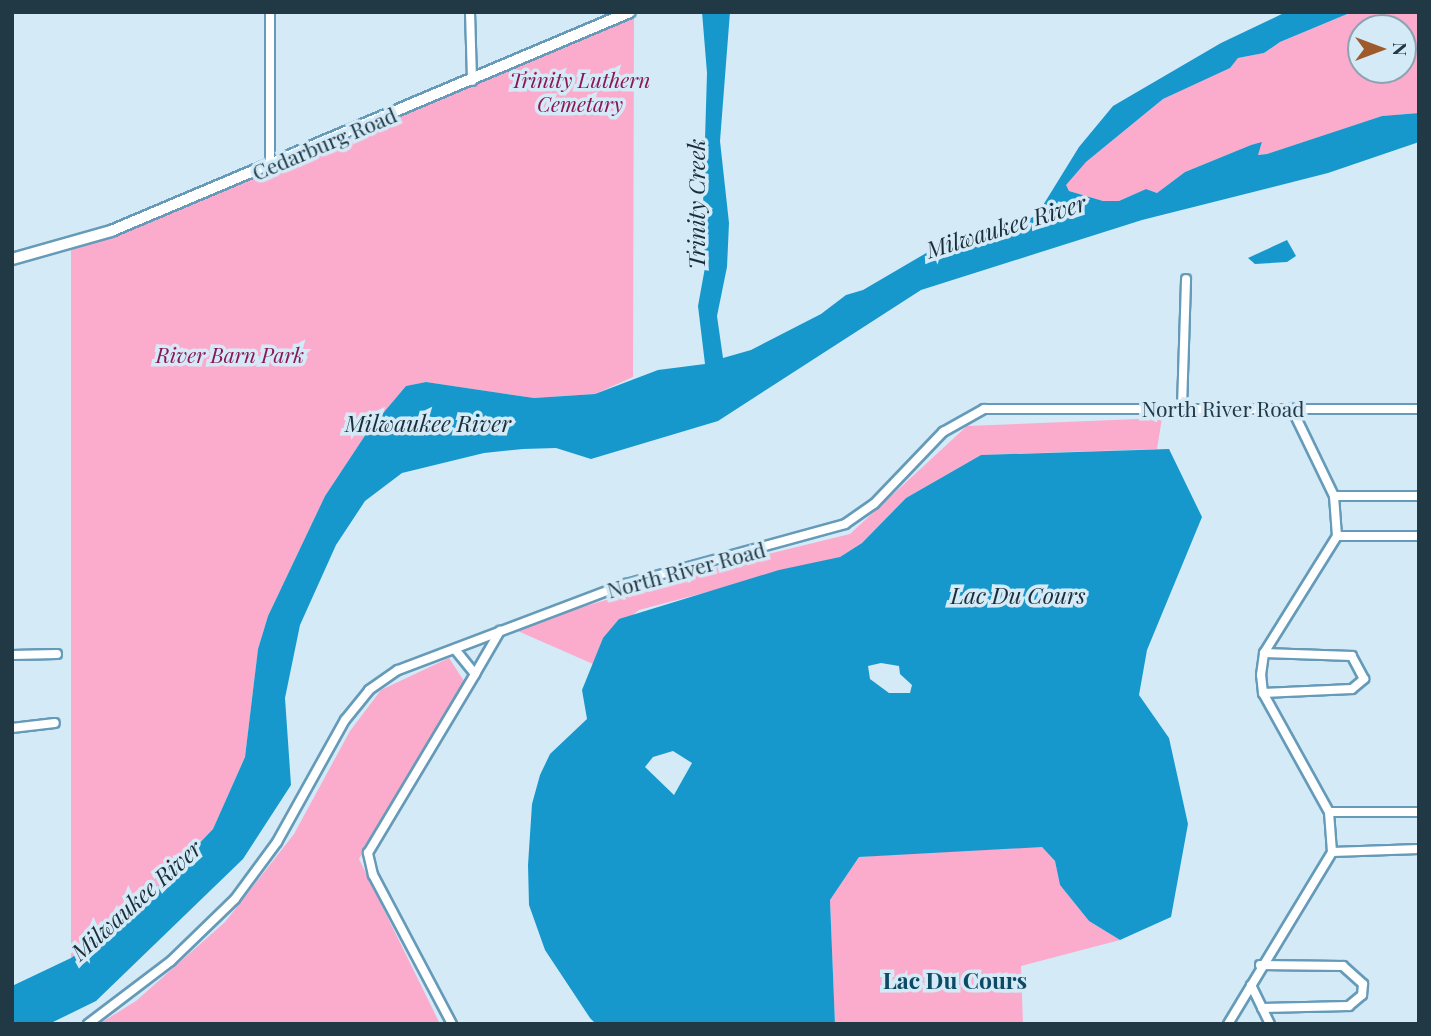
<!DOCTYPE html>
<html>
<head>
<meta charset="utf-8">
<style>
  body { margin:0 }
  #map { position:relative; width:1431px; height:1036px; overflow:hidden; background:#d4eaf7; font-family:"Playfair Display",serif }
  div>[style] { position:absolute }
  .green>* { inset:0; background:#fbabcc }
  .water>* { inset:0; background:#1798cd }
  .roads { filter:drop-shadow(2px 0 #659bb9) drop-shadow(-2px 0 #659bb9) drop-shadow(0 2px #659bb9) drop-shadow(0 -2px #659bb9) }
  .minor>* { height:8px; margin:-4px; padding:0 4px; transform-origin:4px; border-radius:4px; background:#fff }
  .major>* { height:10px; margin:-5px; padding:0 5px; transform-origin:5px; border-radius:5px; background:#fff }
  span { translate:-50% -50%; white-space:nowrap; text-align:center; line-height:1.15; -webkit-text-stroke:7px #d4eaf7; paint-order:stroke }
  .park-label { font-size:21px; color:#8a1856; font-style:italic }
  .street-label { font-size:21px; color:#213845 }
  .water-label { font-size:23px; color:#1a2d38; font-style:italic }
  .neighbourhood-label { font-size:23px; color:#0f4a64; font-weight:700 }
  .frame { position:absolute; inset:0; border:14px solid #213845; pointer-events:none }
  .north { position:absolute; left:1347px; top:14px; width:70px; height:70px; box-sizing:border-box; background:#d4eaf7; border:2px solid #8ca3b0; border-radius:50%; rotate:90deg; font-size:19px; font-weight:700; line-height:28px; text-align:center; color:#213845 }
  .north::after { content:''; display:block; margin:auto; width:24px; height:32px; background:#9e5a2a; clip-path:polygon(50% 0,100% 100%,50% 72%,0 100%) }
</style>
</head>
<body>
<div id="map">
  <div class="green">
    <i style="clip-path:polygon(634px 12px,633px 377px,595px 394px,534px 398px,426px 382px,406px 386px,368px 431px,325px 496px,268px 616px,258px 649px,245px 757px,213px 829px,154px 891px,71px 958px,71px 245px)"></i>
    <i style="clip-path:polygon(evenodd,1352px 12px,1419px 12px,1419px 113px,1382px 116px,1267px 154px,1257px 155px,1262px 143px,1251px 145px,1185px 172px,1157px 193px,1146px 189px,1119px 201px,1103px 201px,1069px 191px,1065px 185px,1086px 162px,1163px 99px,1229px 68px,1238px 58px,1264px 53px,1280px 42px,1352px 12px,1361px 28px,1403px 28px,1403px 70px,1361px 70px,1361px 28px)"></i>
    <i style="clip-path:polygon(1162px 418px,1157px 449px,981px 455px,906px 498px,862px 543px,840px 557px,639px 610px,603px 638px,593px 664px,511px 628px,735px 562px,850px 534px,967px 426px)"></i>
    <i style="clip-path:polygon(449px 658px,464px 681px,359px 859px,440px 1024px,99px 1024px,136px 1001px,225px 922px,294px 834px,350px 731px,381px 690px)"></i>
    <i style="clip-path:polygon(994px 846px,1042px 847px,1055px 861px,1060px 885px,1089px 921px,1120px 940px,1021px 966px,1023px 1024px,835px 1024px,830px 900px,859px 857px)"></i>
  </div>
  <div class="water">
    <i style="clip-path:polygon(702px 12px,730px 12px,720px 141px,729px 223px,727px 267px,717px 316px,723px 358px,751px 350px,821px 314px,846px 295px,863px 290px,957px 235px,1006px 230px,1037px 215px,1079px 147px,1113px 106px,1221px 43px,1286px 12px,1352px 12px,1280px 42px,1264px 53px,1238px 58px,1230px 68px,1163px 99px,1086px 162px,1066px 185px,1069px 191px,1103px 201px,1119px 201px,1146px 189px,1157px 193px,1185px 172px,1251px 145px,1262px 142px,1258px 155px,1267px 154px,1382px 116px,1419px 113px,1419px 142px,1328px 173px,1142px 220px,921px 290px,718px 421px,591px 459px,556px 448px,523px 449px,484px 453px,402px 473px,365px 501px,336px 545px,300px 625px,285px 698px,291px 785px,243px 859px,96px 1001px,49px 1024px,12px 1024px,12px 986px,71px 958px,102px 935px,154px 891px,213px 829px,245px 757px,258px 649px,268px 616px,325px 496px,368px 431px,406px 386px,426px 382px,534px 398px,595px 394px,658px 370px,705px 364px,698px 306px,706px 262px,702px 239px,707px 73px)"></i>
    <i style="clip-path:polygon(1287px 240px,1296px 256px,1287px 262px,1255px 264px,1248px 258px)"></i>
    <i style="clip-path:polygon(evenodd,1169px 449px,1202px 517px,1147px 650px,1139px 695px,1169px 738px,1188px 824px,1171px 917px,1120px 940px,1089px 921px,1060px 885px,1055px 861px,1042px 847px,859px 857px,830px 900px,835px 1024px,596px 1024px,590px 1018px,545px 950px,529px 905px,528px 865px,532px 804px,540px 775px,550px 754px,587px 719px,582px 690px,603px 638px,619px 619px,779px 570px,840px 557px,862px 543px,906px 498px,981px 455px,1169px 449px,881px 663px,899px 666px,900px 674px,912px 685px,910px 693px,889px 693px,870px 679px,868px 666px,881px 663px,1169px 449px,673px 751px,692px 763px,674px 795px,645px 767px,653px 757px,673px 751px)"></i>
  </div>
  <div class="roads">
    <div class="minor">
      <i style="left:470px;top:12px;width:69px;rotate:88.3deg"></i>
      <i style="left:270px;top:165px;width:153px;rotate:-90deg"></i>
      <i style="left:1182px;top:408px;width:129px;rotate:-88.2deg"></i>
      <i style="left:1334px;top:496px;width:85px"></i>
      <i style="left:1337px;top:536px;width:82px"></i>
      <i style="left:12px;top:655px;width:45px;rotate:-1.3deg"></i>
      <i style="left:475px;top:674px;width:50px;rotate:-59.8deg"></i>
      <i style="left:1263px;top:693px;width:89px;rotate:-2.6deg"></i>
      <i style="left:1352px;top:689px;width:16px;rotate:-40deg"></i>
      <i style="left:1364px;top:679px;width:26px;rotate:-118deg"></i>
      <i style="left:1352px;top:656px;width:88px;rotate:-178deg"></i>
      <i style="left:12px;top:728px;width:43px;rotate:-6.6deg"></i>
      <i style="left:1329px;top:812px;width:90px"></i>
      <i style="left:1332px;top:852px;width:87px;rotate:-2deg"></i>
      <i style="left:1260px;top:965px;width:83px;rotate:0.7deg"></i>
      <i style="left:1343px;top:966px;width:27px;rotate:42deg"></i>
      <i style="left:1363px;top:984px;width:11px;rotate:95deg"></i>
      <i style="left:1362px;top:995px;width:17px;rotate:140deg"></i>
      <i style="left:1349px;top:1006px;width:87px;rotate:178.7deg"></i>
      <i style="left:1251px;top:985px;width:43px;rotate:64deg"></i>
      <i style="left:88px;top:1024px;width:104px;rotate:-37.2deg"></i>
      <i style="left:171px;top:961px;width:89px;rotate:-44.1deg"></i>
      <i style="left:235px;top:899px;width:71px;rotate:-53.6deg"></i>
      <i style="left:277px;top:842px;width:140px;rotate:-60.9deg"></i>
      <i style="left:345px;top:720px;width:38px;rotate:-51deg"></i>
      <i style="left:369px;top:690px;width:35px;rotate:-35deg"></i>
      <i style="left:398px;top:670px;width:244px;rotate:-20.7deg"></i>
      <i style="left:626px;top:584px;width:227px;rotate:-15.3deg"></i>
      <i style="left:845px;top:524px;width:35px;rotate:-35deg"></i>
      <i style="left:874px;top:504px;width:100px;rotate:-46.2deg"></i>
      <i style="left:943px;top:432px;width:47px;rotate:-29.3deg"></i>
      <i style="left:984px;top:409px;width:435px"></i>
      <i style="left:452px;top:1024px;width:169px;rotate:-117.9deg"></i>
      <i style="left:373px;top:875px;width:23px;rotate:-103deg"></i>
      <i style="left:368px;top:853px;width:209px;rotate:-59.1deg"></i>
      <i style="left:475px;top:674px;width:32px;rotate:-129deg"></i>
      <i style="left:1228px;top:1024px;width:201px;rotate:-58.8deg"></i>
      <i style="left:1332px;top:852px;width:40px;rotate:-94.3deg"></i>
      <i style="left:1329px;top:812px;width:136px;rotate:-119deg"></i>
      <i style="left:1263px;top:693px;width:18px;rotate:-96deg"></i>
      <i style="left:1261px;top:675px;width:22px;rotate:-82deg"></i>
      <i style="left:1264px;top:653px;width:138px;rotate:-58deg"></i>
      <i style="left:1337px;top:536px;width:40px;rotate:-94.3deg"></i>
      <i style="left:1334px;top:496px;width:97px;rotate:-115.8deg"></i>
    </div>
    <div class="major">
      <i style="left:12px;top:259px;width:103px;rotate:-15.8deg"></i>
      <i style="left:111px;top:231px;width:563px;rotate:-22.88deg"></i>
    </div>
  </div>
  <div class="park-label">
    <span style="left:580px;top:91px">Trinity Luthern<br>Cemetary</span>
    <span style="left:230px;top:354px">River Barn Park</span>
  </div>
  <div class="street-label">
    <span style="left:324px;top:143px;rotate:-23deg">Cedarburg Road</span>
    <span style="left:1223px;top:408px">North River Road</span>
    <span style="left:686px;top:569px;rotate:-15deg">North River Road</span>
  </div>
  <div class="water-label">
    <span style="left:696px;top:204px;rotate:-90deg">Trinity Creek</span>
    <span style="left:1006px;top:226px;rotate:-17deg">Milwaukee River</span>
    <span style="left:428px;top:423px">Milwaukee River</span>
    <span style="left:1018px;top:595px">Lac Du Cours</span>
    <span style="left:136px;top:900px;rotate:-42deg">Milwaukee River</span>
  </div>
  <div class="neighbourhood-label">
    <span style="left:955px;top:980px">Lac Du Cours</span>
  </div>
  <div class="frame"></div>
  <div class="north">N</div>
</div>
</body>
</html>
